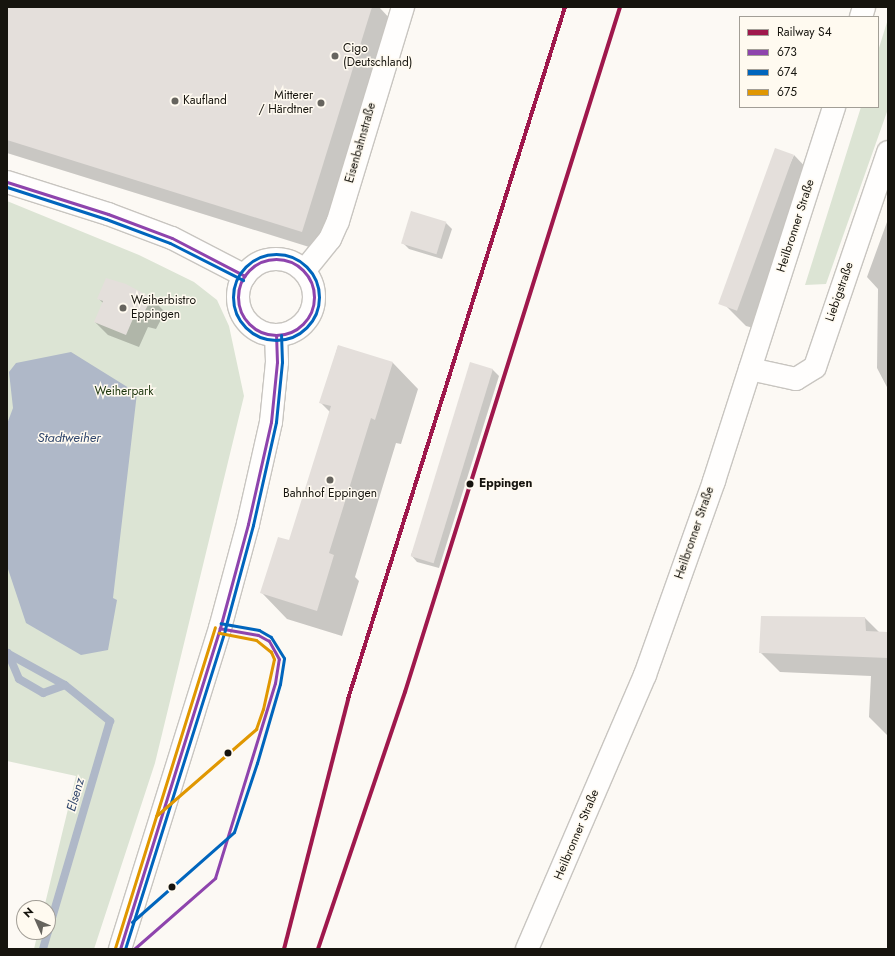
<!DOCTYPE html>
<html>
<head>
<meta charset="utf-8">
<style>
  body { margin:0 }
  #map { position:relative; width:895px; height:956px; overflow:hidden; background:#fcf9f4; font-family:Jost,sans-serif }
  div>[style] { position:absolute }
  .green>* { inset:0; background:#dce4d4 }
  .water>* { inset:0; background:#afb8c8 }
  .shadow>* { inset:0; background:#0003 }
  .stream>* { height:8px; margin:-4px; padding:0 4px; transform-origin:4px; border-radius:4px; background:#afb8c8 }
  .building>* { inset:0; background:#e4dfdb; transform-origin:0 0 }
  .roads { filter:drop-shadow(1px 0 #c8c5c0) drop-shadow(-1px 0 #c8c5c0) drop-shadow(0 1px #c8c5c0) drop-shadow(0 -1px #c8c5c0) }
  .minor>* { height:22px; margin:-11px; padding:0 11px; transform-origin:11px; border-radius:11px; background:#fffefd }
  .minor>.ring { margin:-11px; padding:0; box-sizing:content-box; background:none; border:22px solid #fffefd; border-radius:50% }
  .bus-1>* { height:3px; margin:-1.5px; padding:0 1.5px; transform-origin:1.5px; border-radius:1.5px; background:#8e44ad }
  .bus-1>.ring { margin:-1.5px; padding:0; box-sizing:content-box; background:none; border:3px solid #8e44ad; border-radius:50% }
  .bus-2>* { height:3px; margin:-1.5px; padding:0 1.5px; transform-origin:1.5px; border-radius:1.5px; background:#0065bd }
  .bus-2>.ring { margin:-1.5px; padding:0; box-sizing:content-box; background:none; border:3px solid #0065bd; border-radius:50% }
  .bus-3>* { height:3px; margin:-1.5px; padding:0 1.5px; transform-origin:1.5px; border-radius:1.5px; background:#e09701 }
  .rail-1>* { height:4px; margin:-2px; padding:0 2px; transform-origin:2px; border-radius:2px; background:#9f184c }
  .dots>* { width:11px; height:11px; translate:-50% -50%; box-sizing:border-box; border:2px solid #fffaf0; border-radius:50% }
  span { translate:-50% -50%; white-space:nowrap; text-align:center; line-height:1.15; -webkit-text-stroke:3px #fffaf0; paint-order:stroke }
  .poi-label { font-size:12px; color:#16140e }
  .left { translate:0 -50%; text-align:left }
  .right { translate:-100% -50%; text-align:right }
  .street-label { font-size:12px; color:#16140e }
  .park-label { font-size:12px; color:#1c350d }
  .stop-label { font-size:12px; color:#16140e; font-weight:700 }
  .water-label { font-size:13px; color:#32486e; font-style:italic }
  .frame { position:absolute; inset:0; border:8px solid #16140e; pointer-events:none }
  .legend { position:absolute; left:739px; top:16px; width:140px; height:92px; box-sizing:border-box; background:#fffaf0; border:1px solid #a29e96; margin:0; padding:5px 7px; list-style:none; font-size:12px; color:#16140e }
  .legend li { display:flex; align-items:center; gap:8px; height:20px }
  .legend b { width:20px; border:1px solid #a29e96 }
  .north { position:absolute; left:16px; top:900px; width:40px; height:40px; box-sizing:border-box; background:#fffaf0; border:1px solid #a29e96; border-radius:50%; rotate:315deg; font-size:11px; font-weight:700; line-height:16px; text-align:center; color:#16140e }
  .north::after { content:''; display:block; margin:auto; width:14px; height:18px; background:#66645e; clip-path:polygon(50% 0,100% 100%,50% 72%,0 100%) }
</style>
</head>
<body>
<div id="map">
  <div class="green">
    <i style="clip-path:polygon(888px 19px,888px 109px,826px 284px,805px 285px,861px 107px,878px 107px,878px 51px)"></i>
    <i style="clip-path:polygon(7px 201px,139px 255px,194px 282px,217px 300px,229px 326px,244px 396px,155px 763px,94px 949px,34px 949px,38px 932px,48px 932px,48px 908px,44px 908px,76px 776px,7px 761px)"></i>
  </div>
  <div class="water">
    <i style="clip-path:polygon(71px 352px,137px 393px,113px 598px,117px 600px,108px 650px,81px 655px,26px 623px,7px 566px,7px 424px,13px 408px,9px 372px,16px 363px)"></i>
  </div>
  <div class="shadow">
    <i style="clip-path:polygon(7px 7px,379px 7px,393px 22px,322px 251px,7px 153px)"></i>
    <i style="clip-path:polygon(794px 155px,813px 175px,765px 331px,746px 326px,726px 306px)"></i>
    <i style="clip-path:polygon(445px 222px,452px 229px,442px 259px,409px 249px,402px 242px)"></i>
    <i style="clip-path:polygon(887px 222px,888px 222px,888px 389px,877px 368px,878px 289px,867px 277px)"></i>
    <i style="clip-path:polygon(98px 298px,151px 298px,165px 312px,156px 329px,148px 327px,139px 347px,108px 335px,95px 322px,103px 303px)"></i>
    <i style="clip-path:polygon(338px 346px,393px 363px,418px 389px,401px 444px,396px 443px,355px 577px,359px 581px,342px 636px,287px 619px,262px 593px,290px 542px,330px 412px,321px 403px)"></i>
    <i style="clip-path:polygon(492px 369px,499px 376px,439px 568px,417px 562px,411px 555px)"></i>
    <i style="clip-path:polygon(865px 618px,880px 633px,888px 633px,888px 736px,869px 717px,871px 676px,780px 672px,760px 652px)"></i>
  </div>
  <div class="stream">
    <i style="left:7px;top:653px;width:66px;rotate:28.9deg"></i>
    <i style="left:65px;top:685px;width:58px;rotate:38.7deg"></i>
    <i style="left:110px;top:721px;width:219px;rotate:106.4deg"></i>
    <i style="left:8px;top:653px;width:28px;rotate:67deg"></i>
    <i style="left:19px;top:679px;width:28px;rotate:30deg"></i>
    <i style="left:43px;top:693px;width:23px;rotate:-20deg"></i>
    <i style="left:43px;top:949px;width:18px;rotate:-74deg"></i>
  </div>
  <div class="building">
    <i style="clip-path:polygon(7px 7px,372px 7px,302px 232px,7px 140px)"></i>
    <i style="left:775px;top:148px;width:20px;height:166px;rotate:20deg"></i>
    <i style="left:411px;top:211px;width:37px;height:34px;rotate:17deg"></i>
    <i style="clip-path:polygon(106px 278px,126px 284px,152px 298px,142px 316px,135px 314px,126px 335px,94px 322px,103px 301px,97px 299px)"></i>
    <i style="clip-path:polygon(338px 345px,393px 362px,375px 420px,371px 418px,329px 553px,334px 555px,317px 611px,260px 593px,278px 537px,289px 540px,331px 406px,319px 403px)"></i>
    <i style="left:470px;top:362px;width:24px;height:203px;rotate:17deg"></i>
    <i style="clip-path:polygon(761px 616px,865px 617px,866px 631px,888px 632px,888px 658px,759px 653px)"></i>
  </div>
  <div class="roads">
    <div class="minor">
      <i style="left:861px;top:17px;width:10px;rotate:-73deg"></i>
      <i style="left:7px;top:182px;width:106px;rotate:17.6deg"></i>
      <i style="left:108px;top:214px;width:68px;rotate:20.6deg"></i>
      <i style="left:172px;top:238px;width:82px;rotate:27.5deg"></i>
      <i class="ring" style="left:238px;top:259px;width:54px;height:54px"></i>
      <i style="left:304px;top:271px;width:41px;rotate:-50.9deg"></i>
      <i style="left:330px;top:239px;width:20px;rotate:-66deg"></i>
      <i style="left:338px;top:221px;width:224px;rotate:-73.1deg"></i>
      <i style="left:750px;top:369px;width:47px;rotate:12.3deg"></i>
      <i style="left:796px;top:379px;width:22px;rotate:-32deg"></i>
      <i style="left:815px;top:367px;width:227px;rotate:-71.2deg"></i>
      <i style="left:120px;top:949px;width:336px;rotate:-72.7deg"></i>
      <i style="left:220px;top:628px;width:108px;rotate:-74.9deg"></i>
      <i style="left:248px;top:524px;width:105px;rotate:-77.3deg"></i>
      <i style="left:271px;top:422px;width:60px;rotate:-84.3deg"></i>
      <i style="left:277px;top:362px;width:27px;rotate:-92deg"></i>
      <i style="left:527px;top:949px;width:298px;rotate:-66.7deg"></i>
      <i style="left:645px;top:675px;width:206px;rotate:-70.4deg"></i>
      <i style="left:714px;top:481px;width:393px;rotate:-72.2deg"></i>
    </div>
  </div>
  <div class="bus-1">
    <i style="left:7px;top:182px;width:106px;rotate:17.6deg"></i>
    <i style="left:108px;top:214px;width:68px;rotate:20.6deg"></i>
    <i style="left:172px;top:238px;width:82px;rotate:27.5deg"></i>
    <i class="ring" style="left:238px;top:259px;width:73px;height:73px"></i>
    <i style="left:120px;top:949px;width:336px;rotate:-72.7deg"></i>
    <i style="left:220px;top:628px;width:108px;rotate:-74.9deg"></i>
    <i style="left:248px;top:524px;width:105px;rotate:-77.3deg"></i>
    <i style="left:271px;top:422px;width:60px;rotate:-84.3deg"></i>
    <i style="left:277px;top:362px;width:27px;rotate:-92deg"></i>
    <i style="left:134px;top:949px;width:108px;rotate:-41.2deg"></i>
    <i style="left:215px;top:878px;width:204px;rotate:-72.9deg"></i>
    <i style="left:275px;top:683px;width:24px;rotate:-81deg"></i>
    <i style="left:279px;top:659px;width:21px;rotate:-119deg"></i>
    <i style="left:269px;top:641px;width:13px;rotate:-151deg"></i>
    <i style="left:258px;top:635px;width:39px;rotate:-170deg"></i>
  </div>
  <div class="bus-2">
    <i style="left:7px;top:187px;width:104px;rotate:17.9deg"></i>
    <i style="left:106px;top:219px;width:68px;rotate:20.6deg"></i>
    <i style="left:170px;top:243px;width:82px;rotate:26.9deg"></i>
    <i class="ring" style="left:233px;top:254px;width:83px;height:83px"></i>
    <i style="left:132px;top:922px;width:136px;rotate:-41.4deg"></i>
    <i style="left:234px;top:832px;width:73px;rotate:-71.6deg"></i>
    <i style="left:257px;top:763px;width:82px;rotate:-73.8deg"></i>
    <i style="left:280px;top:684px;width:26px;rotate:-81deg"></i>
    <i style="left:284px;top:658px;width:25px;rotate:-122deg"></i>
    <i style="left:271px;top:637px;width:14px;rotate:-150deg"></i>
    <i style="left:259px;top:630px;width:39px;rotate:-170deg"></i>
    <i style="left:125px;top:949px;width:335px;rotate:-72.6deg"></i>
    <i style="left:225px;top:629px;width:108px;rotate:-74.9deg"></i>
    <i style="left:253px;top:525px;width:106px;rotate:-77.4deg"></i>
    <i style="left:276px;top:422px;width:60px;rotate:-84.3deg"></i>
    <i style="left:282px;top:362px;width:27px;rotate:-92deg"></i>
  </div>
  <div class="bus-3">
    <i style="left:156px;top:816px;width:133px;rotate:-41deg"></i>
    <i style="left:256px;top:729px;width:21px;rotate:-71deg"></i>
    <i style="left:263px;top:709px;width:51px;rotate:-77.6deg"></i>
    <i style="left:274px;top:659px;width:8px;rotate:-113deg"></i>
    <i style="left:271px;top:652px;width:19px;rotate:-141deg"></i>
    <i style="left:256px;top:640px;width:38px;rotate:-169deg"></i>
    <i style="left:115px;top:948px;width:336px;rotate:-72.7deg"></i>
  </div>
  <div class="rail-1">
    <i style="left:284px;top:949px;width:258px;rotate:-75.6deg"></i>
    <i style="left:348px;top:699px;width:725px;rotate:-72.59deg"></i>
    <i style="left:318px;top:949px;width:271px;rotate:-71.3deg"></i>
    <i style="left:405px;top:692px;width:718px;rotate:-72.57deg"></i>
  </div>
  <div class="dots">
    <i style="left:335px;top:56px;background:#66645e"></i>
    <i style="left:175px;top:101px;background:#66645e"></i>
    <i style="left:321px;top:103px;background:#66645e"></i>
    <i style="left:123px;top:308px;background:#66645e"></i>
    <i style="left:330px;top:480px;background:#66645e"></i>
    <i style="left:470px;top:484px;background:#16140e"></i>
    <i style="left:228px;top:753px;background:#16140e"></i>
    <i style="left:172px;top:887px;background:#16140e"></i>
  </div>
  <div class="poi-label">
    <span class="left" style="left:343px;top:56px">Cigo<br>(Deutschland)</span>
    <span class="right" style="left:313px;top:103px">Mitterer<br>/ Härdtner</span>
    <span class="left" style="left:183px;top:101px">Kaufland</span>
    <span class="left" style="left:131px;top:308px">Weiherbistro<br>Eppingen</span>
    <span style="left:330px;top:494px">Bahnhof Eppingen</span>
  </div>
  <div class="street-label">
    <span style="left:361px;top:143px;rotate:-74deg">Eisenbahnstraße</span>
    <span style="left:796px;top:226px;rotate:-72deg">Heilbronner Straße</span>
    <span style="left:840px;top:292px;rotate:-71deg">Liebigstraße</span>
    <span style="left:695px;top:533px;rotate:-71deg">Heilbronner Straße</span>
    <span style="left:577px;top:835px;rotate:-67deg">Heilbronner Straße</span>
  </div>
  <div class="park-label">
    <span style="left:124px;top:392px">Weiherpark</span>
  </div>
  <div class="stop-label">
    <span class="left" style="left:479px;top:484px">Eppingen</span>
  </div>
  <div class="water-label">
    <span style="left:69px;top:438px">Stadtweiher</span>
    <span style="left:76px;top:795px;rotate:-74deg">Elsenz</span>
  </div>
  <div class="frame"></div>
  <ul class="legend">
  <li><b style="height:5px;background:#9f184c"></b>Railway S4</li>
  <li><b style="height:5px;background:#8e44ad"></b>673</li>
  <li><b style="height:5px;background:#0065bd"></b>674</li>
  <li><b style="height:5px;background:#e09701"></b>675</li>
  </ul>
  <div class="north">N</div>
</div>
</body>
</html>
